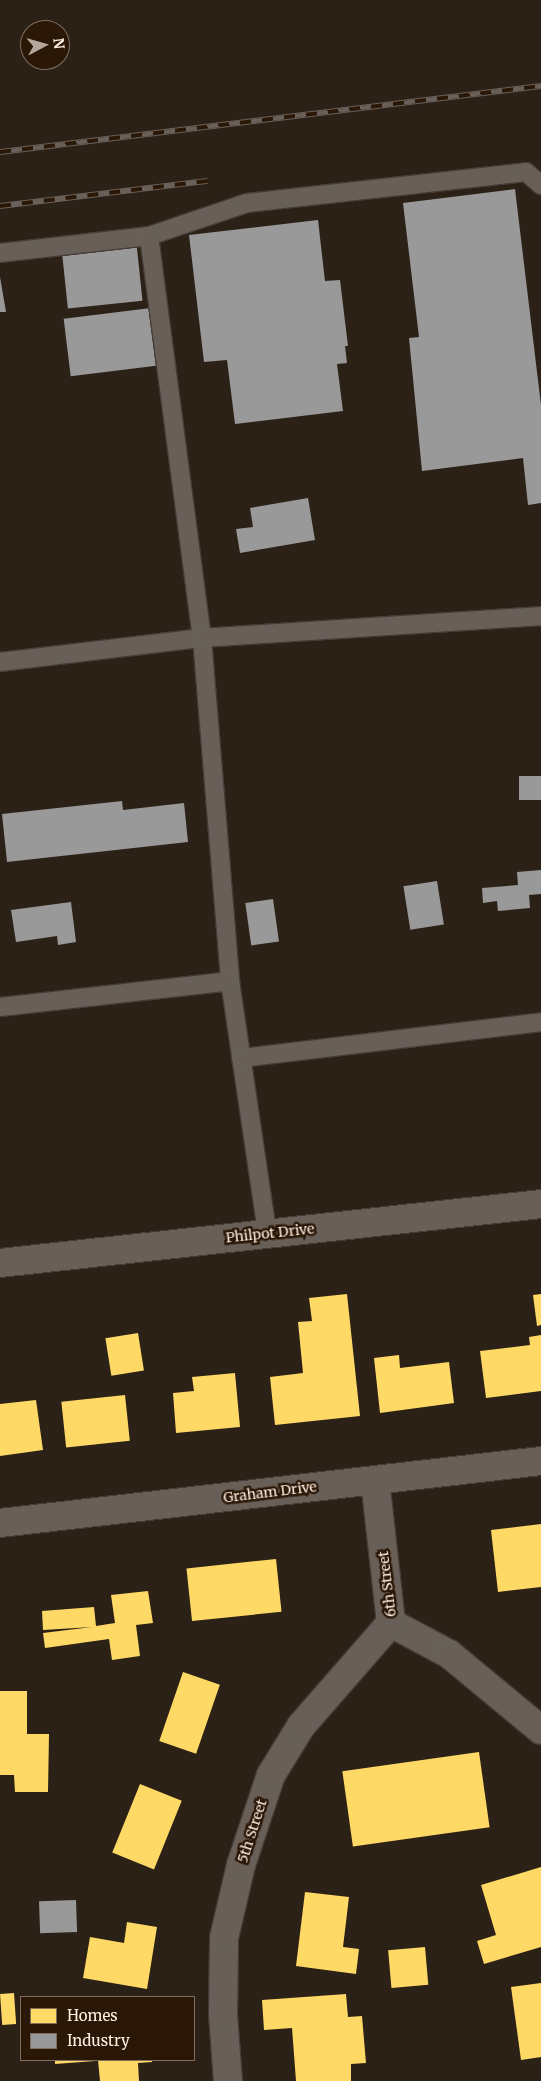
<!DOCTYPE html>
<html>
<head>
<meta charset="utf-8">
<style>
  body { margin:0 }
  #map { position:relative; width:541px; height:2081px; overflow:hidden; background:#2c2117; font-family:Merriweather,serif }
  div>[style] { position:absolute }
  .homes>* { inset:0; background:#ffd966; transform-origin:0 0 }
  .industry>* { inset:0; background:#999; transform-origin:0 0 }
  .roads { filter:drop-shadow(1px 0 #463c36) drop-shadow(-1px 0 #463c36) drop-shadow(0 1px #463c36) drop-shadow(0 -1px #463c36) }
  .service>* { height:18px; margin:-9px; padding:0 9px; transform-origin:9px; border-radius:9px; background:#686058 }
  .minor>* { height:28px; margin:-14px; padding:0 14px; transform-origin:14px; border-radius:14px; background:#686058 }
  .rail>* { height:5.5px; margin-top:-2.75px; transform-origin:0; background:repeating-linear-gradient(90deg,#2b1705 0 11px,#696159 0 22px); box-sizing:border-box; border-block:1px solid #696159 }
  span { translate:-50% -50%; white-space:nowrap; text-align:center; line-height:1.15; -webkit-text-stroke:5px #2b1705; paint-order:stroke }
  .street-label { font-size:14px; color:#fef0e5 }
  .legend { position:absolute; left:20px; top:1996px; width:175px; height:65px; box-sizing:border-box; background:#2b1705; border:1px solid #7f6e5f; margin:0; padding:6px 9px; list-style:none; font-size:15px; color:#fef0e5 }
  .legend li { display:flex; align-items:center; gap:10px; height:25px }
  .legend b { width:25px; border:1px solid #7f6e5f }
  .north { position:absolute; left:20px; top:20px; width:50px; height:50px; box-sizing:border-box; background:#2b1705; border:1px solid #7f6e5f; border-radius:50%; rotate:84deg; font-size:14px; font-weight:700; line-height:20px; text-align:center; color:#fef0e5 }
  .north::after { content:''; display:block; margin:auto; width:18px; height:22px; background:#b4a89d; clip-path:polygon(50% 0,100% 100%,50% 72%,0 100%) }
</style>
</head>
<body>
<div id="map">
  <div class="homes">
    <i style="clip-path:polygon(347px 1294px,360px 1416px,275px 1425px,270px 1377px,303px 1373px,298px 1322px,312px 1321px,309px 1298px)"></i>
    <i style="clip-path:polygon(541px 1294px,541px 1325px,537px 1326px,533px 1295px)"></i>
    <i style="left:138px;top:1333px;width:38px;height:33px;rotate:81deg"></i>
    <i style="clip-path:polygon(541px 1335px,541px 1391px,486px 1398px,480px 1351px,530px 1345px,529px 1337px)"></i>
    <i style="clip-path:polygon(399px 1355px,400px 1368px,449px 1362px,454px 1403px,380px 1413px,374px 1358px)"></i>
    <i style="clip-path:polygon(235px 1373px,240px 1427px,176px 1433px,173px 1393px,194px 1391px,192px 1377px)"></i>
    <i style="left:125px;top:1395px;width:46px;height:64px;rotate:84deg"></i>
    <i style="clip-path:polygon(36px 1400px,43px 1450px,0 1456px,0 1404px)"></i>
    <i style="clip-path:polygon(541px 1524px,541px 1587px,498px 1592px,491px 1530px)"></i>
    <i style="left:276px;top:1559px;width:53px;height:90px;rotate:84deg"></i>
    <i style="clip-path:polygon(148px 1591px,153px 1623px,136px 1625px,140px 1656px,112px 1660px,109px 1639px,45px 1648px,43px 1633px,92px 1627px,43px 1630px,42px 1611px,94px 1607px,96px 1626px,115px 1623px,111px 1595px)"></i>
    <i style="left:183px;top:1672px;width:39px;height:73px;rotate:19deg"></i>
    <i style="clip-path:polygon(0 1691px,27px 1691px,27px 1734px,49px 1734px,48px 1792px,15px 1792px,14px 1775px,0 1775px)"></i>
    <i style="left:479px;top:1752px;width:76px;height:138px;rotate:82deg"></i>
    <i style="left:140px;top:1784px;width:45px;height:74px;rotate:22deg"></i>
    <i style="clip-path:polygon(541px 1867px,541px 1947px,484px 1964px,477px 1941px,496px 1935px,481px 1885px)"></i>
    <i style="clip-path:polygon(305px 1892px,349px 1897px,343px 1947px,359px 1949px,356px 1974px,296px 1966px)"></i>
    <i style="clip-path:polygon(127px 1922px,157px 1927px,147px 1989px,83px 1978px,90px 1937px,124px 1943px)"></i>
    <i style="left:425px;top:1947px;width:38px;height:37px;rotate:85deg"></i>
    <i style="clip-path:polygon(541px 1983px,541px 2057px,521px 2060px,511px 1987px)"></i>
    <i style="left:14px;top:1993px;width:31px;height:14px;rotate:86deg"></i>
    <i style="clip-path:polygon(346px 1994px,348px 2017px,362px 2016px,366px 2063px,351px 2064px,351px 2081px,296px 2081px,292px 2028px,264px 2030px,262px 2000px)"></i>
    <i style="clip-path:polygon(55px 2060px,95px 2060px,95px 2061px,55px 2064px)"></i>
    <i style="clip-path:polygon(98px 2060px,152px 2060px,152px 2062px,138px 2063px,139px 2081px,100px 2081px)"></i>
  </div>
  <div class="industry">
    <i style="clip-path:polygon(515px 189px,541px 405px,541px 503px,528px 505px,523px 458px,422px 471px,409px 338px,419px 337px,403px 203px)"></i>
    <i style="clip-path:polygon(318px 220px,325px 281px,340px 280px,348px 346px,345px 346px,347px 363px,337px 364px,343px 411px,235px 424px,227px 360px,204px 362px,189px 235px)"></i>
    <i style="left:136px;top:239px;width:62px;height:75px;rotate:84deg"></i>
    <i style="clip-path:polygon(0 277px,6px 312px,0 312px)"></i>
    <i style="left:151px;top:308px;width:58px;height:88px;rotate:83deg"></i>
    <i style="clip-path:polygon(308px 498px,315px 540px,240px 553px,236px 529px,253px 527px,250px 508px)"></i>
    <i style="left:541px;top:776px;width:24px;height:22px;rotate:90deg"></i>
    <i style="clip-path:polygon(122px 801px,123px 810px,184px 803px,188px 842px,7px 862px,2px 814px)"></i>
    <i style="clip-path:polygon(541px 870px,541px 894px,529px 895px,530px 908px,498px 911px,497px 901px,483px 903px,482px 888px,518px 885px,517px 872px)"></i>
    <i style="left:437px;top:881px;width:44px;height:34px;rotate:81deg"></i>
    <i style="left:273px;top:899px;width:43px;height:28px;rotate:82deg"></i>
    <i style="clip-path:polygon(71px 902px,76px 942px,58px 945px,57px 936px,16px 942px,11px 910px)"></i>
    <i style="left:76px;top:1900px;width:32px;height:37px;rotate:88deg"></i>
  </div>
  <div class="roads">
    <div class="service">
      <i style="left:149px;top:236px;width:103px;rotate:-18.6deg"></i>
      <i style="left:247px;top:203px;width:281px;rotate:-6.3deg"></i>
      <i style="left:526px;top:172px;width:20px;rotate:41deg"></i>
      <i style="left:0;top:253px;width:150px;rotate:-6.5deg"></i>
      <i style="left:149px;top:236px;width:405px;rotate:82.5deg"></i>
      <i style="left:202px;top:638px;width:344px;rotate:85.3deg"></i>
      <i style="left:230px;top:981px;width:255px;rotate:81.6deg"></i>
      <i style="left:0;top:662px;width:203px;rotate:-6.8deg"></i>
      <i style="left:202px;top:638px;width:340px;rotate:-3.7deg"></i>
      <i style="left:0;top:1007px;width:231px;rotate:-6.4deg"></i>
      <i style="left:241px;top:1058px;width:302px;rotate:-6.8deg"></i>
    </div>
    <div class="minor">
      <i style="left:0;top:1263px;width:544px;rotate:-6.22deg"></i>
      <i style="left:375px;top:1480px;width:144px;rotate:83.6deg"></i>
      <i style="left:391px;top:1623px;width:66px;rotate:28.1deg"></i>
      <i style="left:449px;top:1654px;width:119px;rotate:39.6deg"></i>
      <i style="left:0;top:1523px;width:545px;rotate:-6.54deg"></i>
      <i style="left:228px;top:2081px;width:67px;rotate:-94.3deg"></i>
      <i style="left:223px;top:2014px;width:76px;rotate:-89.2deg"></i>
      <i style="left:224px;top:1938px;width:75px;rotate:-76.9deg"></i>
      <i style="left:241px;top:1865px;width:95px;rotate:-71.6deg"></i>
      <i style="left:271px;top:1775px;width:57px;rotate:-58.5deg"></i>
      <i style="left:301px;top:1726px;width:137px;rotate:-48.9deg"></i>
    </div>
  </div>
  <div class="rail">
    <i style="left:0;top:152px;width:545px;rotate:-6.96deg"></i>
    <i style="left:0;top:206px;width:209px;rotate:-6.9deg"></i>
  </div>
  <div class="street-label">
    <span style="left:270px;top:1233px;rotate:-6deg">Philpot Drive</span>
    <span style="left:270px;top:1492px;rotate:-7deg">Graham Drive</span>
    <span style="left:387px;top:1584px;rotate:-97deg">6th Street</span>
    <span style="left:252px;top:1831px;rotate:-72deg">5th Street</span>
  </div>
  <ul class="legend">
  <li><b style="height:14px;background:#ffd966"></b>Homes</li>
  <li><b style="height:14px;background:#999"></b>Industry</li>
  </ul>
  <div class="north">N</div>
</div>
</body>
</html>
